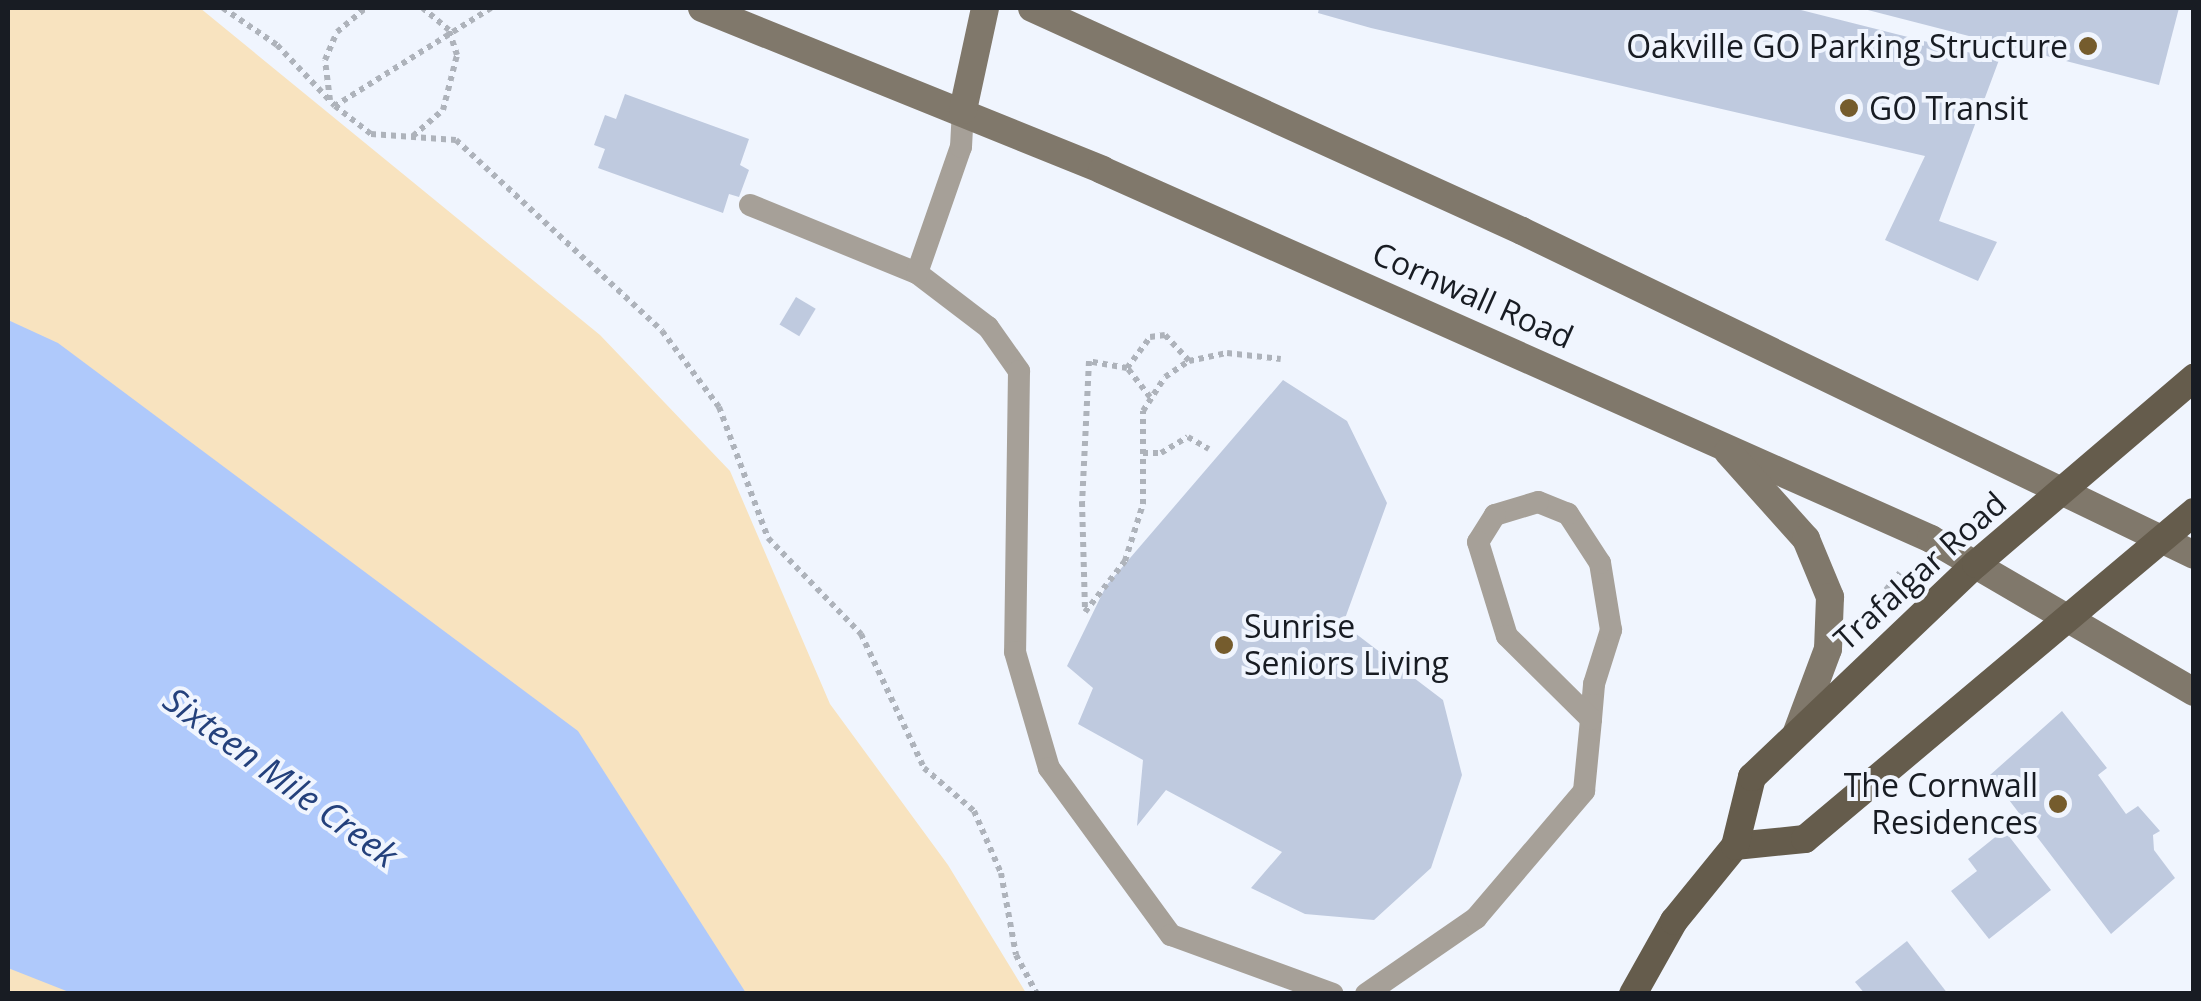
<!DOCTYPE html>
<html>
<head>
<meta charset="utf-8">
<style>
  body { margin:0 }
  #map { position:relative; width:2201px; height:1001px; overflow:hidden; background:#f0f5fe; font-family:"Open Sans",sans-serif }
  div>[style] { position:absolute }
  .green>* { inset:0; background:#f8e3bf }
  .water>* { inset:0; background:#afc9fb }
  .building>* { inset:0; background:#bfcadf; transform-origin:0 0 }
  .path>* { height:6px; margin-top:-3px; transform-origin:0; background:repeating-linear-gradient(90deg,#aeb3bb 0 5px,transparent 0 10px) }
  .service>* { height:22px; margin:-11px; padding:0 11px; transform-origin:11px; border-radius:11px; background:#a6a098 }
  .secondary>* { height:28px; margin:-14px; padding:0 14px; transform-origin:14px; border-radius:14px; background:#80786b }
  .primary>* { height:28px; margin:-14px; padding:0 14px; transform-origin:14px; border-radius:14px; background:#655c4c }
  .dots>* { width:28px; height:28px; translate:-50% -50%; box-sizing:border-box; border:5px solid #f0f5fe; border-radius:50% }
  span { translate:-50% -50%; white-space:nowrap; text-align:center; line-height:1.15; -webkit-text-stroke:8px #f0f5fe; paint-order:stroke }
  .poi-label { font-size:32px; color:#181c23 }
  .right { translate:-100% -50%; text-align:right }
  .left { translate:0 -50%; text-align:left }
  .street-label { font-size:32px; color:#181c23 }
  .water-label { font-size:35px; color:#24417c; font-style:italic }
  .frame { position:absolute; inset:0; border:10px solid #181c23; pointer-events:none }
</style>
</head>
<body>
<div id="map">
  <div class="green">
    <i style="clip-path:polygon(8px 8px,200px 8px,600px 335px,730px 471px,830px 704px,948px 865px,1026px 993px,8px 993px)"></i>
  </div>
  <div class="water">
    <i style="clip-path:polygon(8px 320px,58px 343px,578px 731px,746px 993px,74px 994px,8px 968px)"></i>
  </div>
  <div class="building">
    <i style="clip-path:polygon(1319px 8px,1793px 8px,1999px 60px,1939px 221px,1997px 242px,1978px 281px,1885px 240px,1925px 156px,1371px 28px,1318px 13px)"></i>
    <i style="clip-path:polygon(1860px 8px,2179px 8px,2159px 85px)"></i>
    <i style="clip-path:polygon(625px 94px,749px 139px,740px 165px,749px 170px,739px 197px,729px 194px,723px 213px,598px 168px,605px 149px,594px 145px,605px 115px,616px 119px)"></i>
    <i style="left:796px;top:297px;width:23px;height:32px;rotate:31deg"></i>
    <i style="clip-path:polygon(1283px 380px,1347px 421px,1387px 503px,1343px 624px,1443px 700px,1462px 775px,1431px 868px,1374px 920px,1305px 914px,1251px 888px,1282px 852px,1166px 790px,1137px 826px,1143px 760px,1078px 724px,1093px 688px,1067px 666px,1106px 586px)"></i>
    <i style="clip-path:polygon(2062px 711px,2107px 768px,2098px 775px,2126px 814px,2138px 806px,2160px 831px,2153px 835px,2154px 850px,2175px 878px,2111px 934px,1990px 775px)"></i>
    <i style="clip-path:polygon(2004px 830px,2051px 890px,1989px 939px,1951px 891px,1977px 871px,1968px 859px)"></i>
    <i style="clip-path:polygon(1907px 941px,1948px 994px,1865px 994px,1855px 982px)"></i>
  </div>
  <div class="path">
    <i style="left:223px;top:8px;width:65px;rotate:34.4deg"></i>
    <i style="left:277px;top:45px;width:84px;rotate:46.4deg"></i>
    <i style="left:491px;top:8px;width:184px;rotate:147.9deg"></i>
    <i style="left:335px;top:106px;width:46px;rotate:37.9deg"></i>
    <i style="left:371px;top:134px;width:85px;rotate:4deg"></i>
    <i style="left:456px;top:140px;width:281px;rotate:42.8deg"></i>
    <i style="left:662px;top:331px;width:95px;rotate:53.1deg"></i>
    <i style="left:719px;top:407px;width:140px;rotate:69.5deg"></i>
    <i style="left:768px;top:538px;width:134px;rotate:45.9deg"></i>
    <i style="left:861px;top:634px;width:148px;rotate:64.8deg"></i>
    <i style="left:924px;top:768px;width:66px;rotate:40.7deg"></i>
    <i style="left:974px;top:811px;width:68px;rotate:66.5deg"></i>
    <i style="left:1001px;top:873px;width:83px;rotate:79.6deg"></i>
    <i style="left:1016px;top:955px;width:44px;rotate:61.7deg"></i>
    <i style="left:330px;top:100px;width:40px;rotate:-97.1deg"></i>
    <i style="left:325px;top:60px;width:30px;rotate:-67deg"></i>
    <i style="left:337px;top:32px;width:38px;rotate:-40deg"></i>
    <i style="left:413px;top:136px;width:40px;rotate:-41deg"></i>
    <i style="left:443px;top:110px;width:57px;rotate:-75.7deg"></i>
    <i style="left:457px;top:55px;width:26px;rotate:-108deg"></i>
    <i style="left:449px;top:30px;width:34px;rotate:-140deg"></i>
    <i style="left:1127px;top:368px;width:39px;rotate:-53deg"></i>
    <i style="left:1150px;top:337px;width:15px;rotate:-8deg"></i>
    <i style="left:1165px;top:335px;width:35px;rotate:47deg"></i>
    <i style="left:1150px;top:397px;width:37px;rotate:-128deg"></i>
    <i style="left:1127px;top:368px;width:39px;rotate:-170deg"></i>
    <i style="left:1089px;top:361px;width:141px;rotate:92.8deg"></i>
    <i style="left:1082px;top:502px;width:110px;rotate:88.4deg"></i>
    <i style="left:1085px;top:612px;width:65px;rotate:-51.9deg"></i>
    <i style="left:1125px;top:561px;width:60px;rotate:-72.5deg"></i>
    <i style="left:1143px;top:504px;width:93px;rotate:-90deg"></i>
    <i style="left:1143px;top:411px;width:40px;rotate:-57.1deg"></i>
    <i style="left:1165px;top:377px;width:29px;rotate:-34deg"></i>
    <i style="left:1189px;top:361px;width:39px;rotate:-12deg"></i>
    <i style="left:1227px;top:353px;width:54px;rotate:6.3deg"></i>
    <i style="left:1143px;top:453px;width:18px"></i>
    <i style="left:1161px;top:453px;width:31px;rotate:-31deg"></i>
    <i style="left:1188px;top:437px;width:24px;rotate:30deg"></i>
    <i style="left:1886px;top:590px;width:22px;rotate:-51deg"></i>
  </div>
  <div class="service">
    <i style="left:750px;top:205px;width:180px;rotate:22.2deg"></i>
    <i style="left:917px;top:273px;width:89px;rotate:37.3deg"></i>
    <i style="left:988px;top:327px;width:54px;rotate:54.8deg"></i>
    <i style="left:1019px;top:371px;width:281px;rotate:90.8deg"></i>
    <i style="left:1015px;top:652px;width:121px;rotate:73.7deg"></i>
    <i style="left:1049px;top:768px;width:207px;rotate:53.9deg"></i>
    <i style="left:1171px;top:935px;width:172px;rotate:20deg"></i>
    <i style="left:917px;top:273px;width:133px;rotate:-70.8deg"></i>
    <i style="left:961px;top:147px;width:37px;rotate:-87deg"></i>
    <i style="left:1366px;top:994px;width:134px;rotate:-34.6deg"></i>
    <i style="left:1476px;top:918px;width:167px;rotate:-49.6deg"></i>
    <i style="left:1584px;top:791px;width:72px;rotate:-84.4deg"></i>
    <i style="left:1591px;top:719px;width:35px;rotate:-85deg"></i>
    <i style="left:1594px;top:684px;width:57px;rotate:-72.5deg"></i>
    <i style="left:1611px;top:630px;width:68px;rotate:-99.3deg"></i>
    <i style="left:1600px;top:563px;width:59px;rotate:-123.1deg"></i>
    <i style="left:1568px;top:514px;width:32px;rotate:-158deg"></i>
    <i style="left:1538px;top:502px;width:45px;rotate:163.2deg"></i>
    <i style="left:1495px;top:515px;width:32px;rotate:122deg"></i>
    <i style="left:1478px;top:542px;width:98px;rotate:72.9deg"></i>
    <i style="left:1507px;top:636px;width:118px;rotate:44.7deg"></i>
  </div>
  <div class="secondary">
    <i style="left:702px;top:8px;width:432px;rotate:22deg"></i>
    <i style="left:1102px;top:170px;width:907px;rotate:23.99deg"></i>
    <i style="left:1931px;top:539px;width:304px;rotate:30.2deg"></i>
    <i style="left:1032px;top:8px;width:538px;rotate:24.47deg"></i>
    <i style="left:1522px;top:231px;width:746px;rotate:25.74deg"></i>
    <i style="left:963px;top:110px;width:104px;rotate:-77.8deg"></i>
    <i style="left:1728px;top:452px;width:117px;rotate:48.1deg"></i>
    <i style="left:1806px;top:539px;width:63px;rotate:67.5deg"></i>
    <i style="left:1830px;top:597px;width:52px;rotate:92.2deg"></i>
    <i style="left:1828px;top:649px;width:89px;rotate:110.5deg"></i>
  </div>
  <div class="primary">
    <i style="left:1735px;top:846px;width:70px;rotate:-5.7deg"></i>
    <i style="left:1805px;top:839px;width:508px;rotate:-40.05deg"></i>
    <i style="left:1633px;top:994px;width:84px;rotate:-60.7deg"></i>
    <i style="left:1674px;top:921px;width:97px;rotate:-50.9deg"></i>
    <i style="left:1735px;top:846px;width:71px;rotate:-76.2deg"></i>
    <i style="left:1752px;top:777px;width:309px;rotate:-43.6deg"></i>
    <i style="left:1976px;top:564px;width:287px;rotate:-40.5deg"></i>
  </div>
  <div class="dots">
    <i style="left:2088px;top:46px;background:#755c2d"></i>
    <i style="left:1849px;top:108px;background:#755c2d"></i>
    <i style="left:1224px;top:645px;background:#755c2d"></i>
    <i style="left:2058px;top:804px;background:#755c2d"></i>
  </div>
  <div class="poi-label">
    <span class="right" style="left:2068px;top:46px">Oakville GO Parking Structure</span>
    <span class="left" style="left:1869px;top:108px">GO Transit</span>
    <span class="left" style="left:1244px;top:645px">Sunrise<br>Seniors Living</span>
    <span class="right" style="left:2038px;top:804px">The Cornwall<br>Residences</span>
  </div>
  <div class="street-label">
    <span style="left:1473px;top:295px;rotate:24deg">Cornwall Road</span>
    <span style="left:1920px;top:571px;rotate:-42deg">Trafalgar Road</span>
  </div>
  <div class="water-label">
    <span style="left:281px;top:777px;rotate:36deg">Sixteen Mile Creek</span>
  </div>
  <div class="frame"></div>
</div>
</body>
</html>
